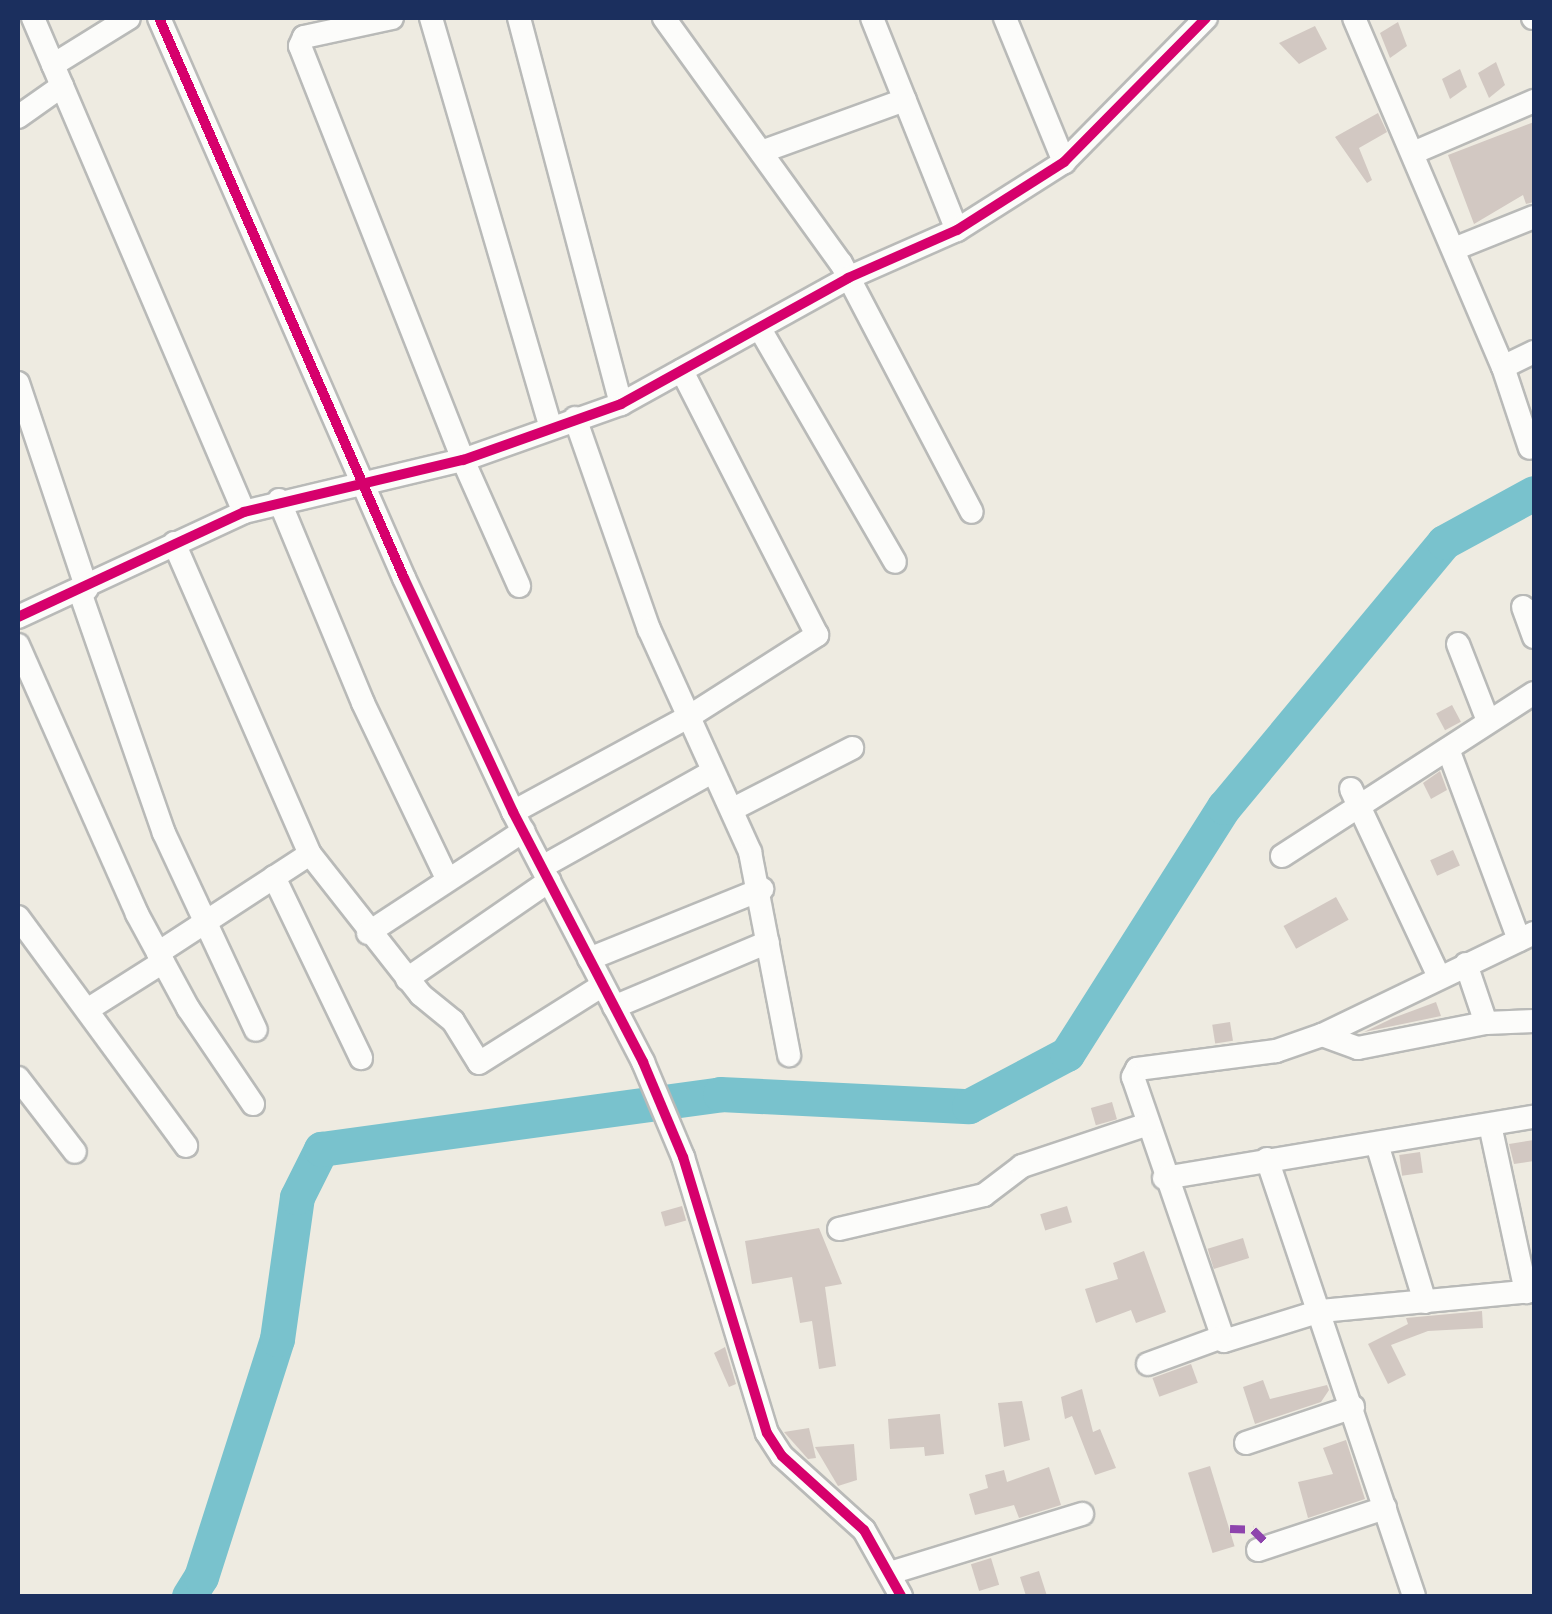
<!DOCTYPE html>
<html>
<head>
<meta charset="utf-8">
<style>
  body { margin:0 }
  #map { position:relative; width:1552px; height:1614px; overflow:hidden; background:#eeebe1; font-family:"Playpen Sans",sans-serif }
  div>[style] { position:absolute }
  .river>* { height:35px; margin:-17.5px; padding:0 17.5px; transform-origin:17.5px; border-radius:17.5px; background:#79c2cd }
  .building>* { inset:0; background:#d2c8c2; transform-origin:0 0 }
  .roads { filter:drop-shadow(2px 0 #b9bab8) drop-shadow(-2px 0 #b9bab8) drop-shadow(0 2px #b9bab8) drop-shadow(0 -2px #b9bab8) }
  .minor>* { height:22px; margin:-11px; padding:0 11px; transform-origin:11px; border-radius:11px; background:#fcfcfa }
  .quiet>* { height:8px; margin-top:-4px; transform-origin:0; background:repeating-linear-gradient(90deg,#8e44ad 0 15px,transparent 0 23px) }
  .cycleway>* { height:10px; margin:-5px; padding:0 5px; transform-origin:5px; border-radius:5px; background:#d6006c }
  span { translate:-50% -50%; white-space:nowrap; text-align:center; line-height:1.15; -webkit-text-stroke:8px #fff; paint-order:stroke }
  .frame { position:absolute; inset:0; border:20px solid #1b2f5e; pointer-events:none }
</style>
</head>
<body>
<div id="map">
  <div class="river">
    <i style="left:189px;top:1596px;width:22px;rotate:-58deg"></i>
    <i style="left:201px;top:1577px;width:250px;rotate:-72.3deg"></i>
    <i style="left:277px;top:1339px;width:143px;rotate:-82deg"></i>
    <i style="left:297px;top:1197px;width:54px;rotate:-63.4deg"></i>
    <i style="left:321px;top:1149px;width:403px;rotate:-7.8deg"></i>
    <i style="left:720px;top:1094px;width:249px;rotate:2.8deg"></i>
    <i style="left:969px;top:1106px;width:111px;rotate:-28deg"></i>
    <i style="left:1067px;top:1054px;width:293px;rotate:-57.6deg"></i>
    <i style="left:1224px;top:807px;width:344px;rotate:-50.3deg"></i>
    <i style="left:1444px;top:542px;width:102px;rotate:-28.6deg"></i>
  </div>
  <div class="building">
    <i style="clip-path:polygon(1398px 22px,1407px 46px,1390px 58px,1380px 33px)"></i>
    <i style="clip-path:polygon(1315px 26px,1327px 49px,1299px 64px,1279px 43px)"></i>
    <i style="clip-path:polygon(1496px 62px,1505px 85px,1489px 98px,1478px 73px)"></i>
    <i style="clip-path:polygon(1460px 69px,1467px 87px,1450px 99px,1442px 79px)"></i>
    <i style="clip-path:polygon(1378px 113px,1387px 132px,1359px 148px,1372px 180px,1367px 183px,1335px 137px)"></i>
    <i style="clip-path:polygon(1534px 122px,1534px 202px,1526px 204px,1523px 195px,1474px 224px,1448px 155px)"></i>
    <i style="left:1452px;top:705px;width:19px;height:18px;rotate:62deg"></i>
    <i style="clip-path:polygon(1440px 771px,1447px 790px,1431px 799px,1423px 783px)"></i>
    <i style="left:1453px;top:850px;width:17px;height:25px;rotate:66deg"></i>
    <i style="left:1336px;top:897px;width:26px;height:60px;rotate:61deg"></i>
    <i style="clip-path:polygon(1436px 1002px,1441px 1016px,1364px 1032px,1393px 1018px)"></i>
    <i style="left:1230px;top:1022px;width:19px;height:18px;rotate:81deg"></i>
    <i style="left:1112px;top:1102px;width:18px;height:22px;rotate:74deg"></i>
    <i style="clip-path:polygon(1534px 1140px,1534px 1161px,1514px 1164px,1509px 1144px)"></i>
    <i style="left:1420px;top:1152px;width:21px;height:21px;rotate:82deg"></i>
    <i style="left:682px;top:1206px;width:15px;height:22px;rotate:74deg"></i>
    <i style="left:1067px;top:1206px;width:17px;height:28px;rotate:73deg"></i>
    <i style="clip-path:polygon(819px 1228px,842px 1284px,825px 1287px,836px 1366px,819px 1369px,812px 1321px,800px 1323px,792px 1277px,752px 1284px,745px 1241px)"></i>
    <i style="left:1243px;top:1238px;width:21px;height:37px;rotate:73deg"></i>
    <i style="clip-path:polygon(1144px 1251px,1166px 1312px,1136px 1323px,1131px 1310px,1096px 1323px,1085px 1289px,1118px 1279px,1113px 1263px)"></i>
    <i style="clip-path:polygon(1482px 1311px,1483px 1328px,1428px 1331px,1391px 1345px,1406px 1375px,1388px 1384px,1368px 1344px,1408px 1324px,1406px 1318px)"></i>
    <i style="clip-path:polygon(725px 1347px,736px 1384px,729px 1387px,714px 1353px)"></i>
    <i style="left:1191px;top:1364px;width:20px;height:41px;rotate:70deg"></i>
    <i style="clip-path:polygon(1263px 1380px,1270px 1399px,1327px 1385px,1329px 1390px,1321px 1402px,1255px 1424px,1243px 1387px)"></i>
    <i style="clip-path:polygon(1082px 1389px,1093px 1432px,1100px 1429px,1116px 1468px,1095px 1475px,1072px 1416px,1065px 1419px,1061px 1397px)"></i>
    <i style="clip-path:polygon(1022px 1401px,1030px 1440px,1004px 1447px,998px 1403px)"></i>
    <i style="clip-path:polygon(940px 1414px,944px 1454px,925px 1456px,924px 1447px,890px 1449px,888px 1419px)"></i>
    <i style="clip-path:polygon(809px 1428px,816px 1458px,808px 1459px,784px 1432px)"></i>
    <i style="clip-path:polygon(1346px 1440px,1365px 1499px,1308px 1518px,1298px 1482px,1333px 1474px,1323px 1448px)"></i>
    <i style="clip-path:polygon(854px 1444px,857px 1480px,838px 1486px,815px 1447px)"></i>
    <i style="left:1210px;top:1466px;width:84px;height:23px;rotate:73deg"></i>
    <i style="clip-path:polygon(1049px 1467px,1061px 1505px,1019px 1518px,1014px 1505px,975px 1515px,969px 1494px,988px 1488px,985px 1475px,1004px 1470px,1007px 1482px)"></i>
    <i style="left:991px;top:1558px;width:28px;height:21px;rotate:73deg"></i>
    <i style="clip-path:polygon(1039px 1571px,1047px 1596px,1026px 1596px,1020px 1577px)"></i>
  </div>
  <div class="roads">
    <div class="minor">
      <i style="left:33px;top:18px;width:537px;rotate:66.87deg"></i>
      <i style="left:159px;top:18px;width:611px;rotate:66.37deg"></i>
      <i style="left:404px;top:578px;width:258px;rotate:65deg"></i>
      <i style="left:513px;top:812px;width:282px;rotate:62.5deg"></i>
      <i style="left:643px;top:1062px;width:103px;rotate:67.2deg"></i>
      <i style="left:683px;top:1157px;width:288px;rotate:73.1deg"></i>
      <i style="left:767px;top:1433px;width:27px;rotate:57deg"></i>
      <i style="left:782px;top:1456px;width:110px;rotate:42.1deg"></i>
      <i style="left:864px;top:1530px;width:76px;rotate:60.7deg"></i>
      <i style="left:392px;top:18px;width:90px;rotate:167.8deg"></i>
      <i style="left:304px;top:37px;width:10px;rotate:114deg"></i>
      <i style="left:300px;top:46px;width:445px;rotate:68.5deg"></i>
      <i style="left:463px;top:460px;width:138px;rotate:66deg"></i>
      <i style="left:431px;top:18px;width:423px;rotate:73.7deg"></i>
      <i style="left:519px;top:18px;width:399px;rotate:75.2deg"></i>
      <i style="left:664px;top:18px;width:302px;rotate:54.2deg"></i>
      <i style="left:841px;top:263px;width:281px;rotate:62.3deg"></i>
      <i style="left:872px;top:18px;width:228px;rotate:68.2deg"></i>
      <i style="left:1005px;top:18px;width:156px;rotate:67.7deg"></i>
      <i style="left:1354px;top:18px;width:379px;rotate:66.9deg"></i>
      <i style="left:1503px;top:367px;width:85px;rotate:71.6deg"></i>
      <i style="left:1533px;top:18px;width:1px"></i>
      <i style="left:53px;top:65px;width:89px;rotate:-31.7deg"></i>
      <i style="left:18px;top:117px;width:54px;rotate:-35.2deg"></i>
      <i style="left:761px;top:152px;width:153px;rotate:-19.9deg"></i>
      <i style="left:1413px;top:153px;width:132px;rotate:-23.3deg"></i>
      <i style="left:1454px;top:249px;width:86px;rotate:-21.8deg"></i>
      <i style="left:760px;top:329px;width:269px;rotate:59.9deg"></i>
      <i style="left:1503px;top:367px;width:34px;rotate:-26deg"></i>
      <i style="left:18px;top:383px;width:217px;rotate:71.5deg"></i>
      <i style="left:575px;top:418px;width:224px;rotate:70.7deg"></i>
      <i style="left:649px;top:629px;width:245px;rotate:65.6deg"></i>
      <i style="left:750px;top:852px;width:207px;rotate:79.1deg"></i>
      <i style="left:279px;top:500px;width:220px;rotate:67.5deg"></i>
      <i style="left:363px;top:703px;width:194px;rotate:64.4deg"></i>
      <i style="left:174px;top:543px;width:339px;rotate:66.4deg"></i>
      <i style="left:310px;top:854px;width:179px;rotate:51.8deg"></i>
      <i style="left:421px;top:995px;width:41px;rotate:39.1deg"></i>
      <i style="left:453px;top:1021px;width:49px;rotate:58.2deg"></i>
      <i style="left:479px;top:1063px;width:146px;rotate:-32.2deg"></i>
      <i style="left:80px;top:592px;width:255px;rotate:70.8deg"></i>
      <i style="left:164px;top:833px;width:217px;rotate:65deg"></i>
      <i style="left:1523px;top:607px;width:32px;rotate:70deg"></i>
      <i style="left:18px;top:617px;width:249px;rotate:-24.9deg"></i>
      <i style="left:244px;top:512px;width:225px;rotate:-13.4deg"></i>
      <i style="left:463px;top:460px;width:168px;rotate:-19.5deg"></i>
      <i style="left:621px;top:404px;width:260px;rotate:-29deg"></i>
      <i style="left:848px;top:278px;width:119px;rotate:-23.8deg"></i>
      <i style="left:957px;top:230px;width:127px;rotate:-32.4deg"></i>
      <i style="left:1064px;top:162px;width:202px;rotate:-45.4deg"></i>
      <i style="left:1458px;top:644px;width:83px;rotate:68.7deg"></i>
      <i style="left:18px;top:645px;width:294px;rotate:66.1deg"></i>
      <i style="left:137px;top:914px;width:107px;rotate:61.5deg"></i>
      <i style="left:188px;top:1008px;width:116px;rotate:55.9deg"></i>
      <i style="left:1448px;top:749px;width:204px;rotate:69.6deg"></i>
      <i style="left:1351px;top:789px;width:208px;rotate:64.9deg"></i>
      <i style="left:733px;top:809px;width:134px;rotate:-27.1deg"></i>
      <i style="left:513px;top:812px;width:201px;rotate:-28.5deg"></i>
      <i style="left:690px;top:716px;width:151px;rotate:-32.5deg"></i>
      <i style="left:817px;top:635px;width:297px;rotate:-117.1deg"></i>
      <i style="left:1282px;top:856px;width:300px;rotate:-32.9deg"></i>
      <i style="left:542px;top:867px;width:195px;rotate:-29.2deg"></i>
      <i style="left:274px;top:877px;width:201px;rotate:64.3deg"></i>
      <i style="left:18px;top:917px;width:284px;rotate:53.7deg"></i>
      <i style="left:368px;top:933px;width:186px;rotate:-33.3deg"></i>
      <i style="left:1534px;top:933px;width:235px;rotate:154.3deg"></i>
      <i style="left:1322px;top:1035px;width:49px;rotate:160.8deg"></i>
      <i style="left:1276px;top:1051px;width:140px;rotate:172.6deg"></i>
      <i style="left:1137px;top:1069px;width:9px;rotate:117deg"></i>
      <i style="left:1133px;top:1077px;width:279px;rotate:71deg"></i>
      <i style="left:1224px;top:1341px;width:102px;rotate:-17.2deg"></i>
      <i style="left:1321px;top:1311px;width:214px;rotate:-5.4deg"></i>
      <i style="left:158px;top:953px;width:181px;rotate:-33.1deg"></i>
      <i style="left:589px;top:959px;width:187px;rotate:-22deg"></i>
      <i style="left:1466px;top:964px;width:62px;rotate:71.3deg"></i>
      <i style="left:1486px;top:1023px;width:48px;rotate:-2.4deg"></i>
      <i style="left:407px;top:979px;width:173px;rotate:-34.6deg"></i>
      <i style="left:614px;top:1007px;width:167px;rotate:-22.9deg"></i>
      <i style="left:87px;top:1010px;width:90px;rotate:-32.3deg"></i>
      <i style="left:1322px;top:1035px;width:38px;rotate:20deg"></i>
      <i style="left:1358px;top:1048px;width:130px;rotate:-11.1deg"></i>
      <i style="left:18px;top:1078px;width:93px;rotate:52.4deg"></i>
      <i style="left:1490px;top:1125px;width:171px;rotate:77.8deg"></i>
      <i style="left:1377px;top:1144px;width:165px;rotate:73.1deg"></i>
      <i style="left:1267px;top:1159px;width:461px;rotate:71.4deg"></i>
      <i style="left:1164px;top:1178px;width:375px;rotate:-9.4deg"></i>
      <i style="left:839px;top:1229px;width:149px;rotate:-13.2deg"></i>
      <i style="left:984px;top:1195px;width:48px;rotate:-37.3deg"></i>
      <i style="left:1022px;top:1166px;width:133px;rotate:-18.4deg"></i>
      <i style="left:1148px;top:1364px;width:76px;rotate:-20.1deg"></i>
      <i style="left:1246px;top:1443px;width:113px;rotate:-18.6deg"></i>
      <i style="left:1258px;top:1550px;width:134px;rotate:-18.3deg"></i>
      <i style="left:890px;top:1573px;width:201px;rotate:-17.1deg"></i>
    </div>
  </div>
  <div class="quiet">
    <i style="left:1230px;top:1529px;width:23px;rotate:2deg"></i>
    <i style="left:1253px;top:1530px;width:18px;rotate:45deg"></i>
  </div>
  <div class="cycleway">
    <i style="left:159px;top:18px;width:611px;rotate:66.37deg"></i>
    <i style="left:404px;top:578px;width:258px;rotate:65deg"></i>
    <i style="left:513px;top:812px;width:282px;rotate:62.5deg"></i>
    <i style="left:643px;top:1062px;width:103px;rotate:67.2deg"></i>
    <i style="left:683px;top:1157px;width:288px;rotate:73.1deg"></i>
    <i style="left:767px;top:1433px;width:27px;rotate:57deg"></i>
    <i style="left:782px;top:1456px;width:110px;rotate:42.1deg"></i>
    <i style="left:864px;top:1530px;width:76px;rotate:60.7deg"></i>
    <i style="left:18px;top:617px;width:249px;rotate:-24.9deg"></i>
    <i style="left:244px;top:512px;width:225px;rotate:-13.4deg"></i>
    <i style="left:463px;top:460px;width:168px;rotate:-19.5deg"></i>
    <i style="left:621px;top:404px;width:260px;rotate:-29deg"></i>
    <i style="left:848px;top:278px;width:119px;rotate:-23.8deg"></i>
    <i style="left:957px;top:230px;width:127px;rotate:-32.4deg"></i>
    <i style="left:1064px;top:162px;width:202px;rotate:-45.4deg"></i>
  </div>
  <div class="frame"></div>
</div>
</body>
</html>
